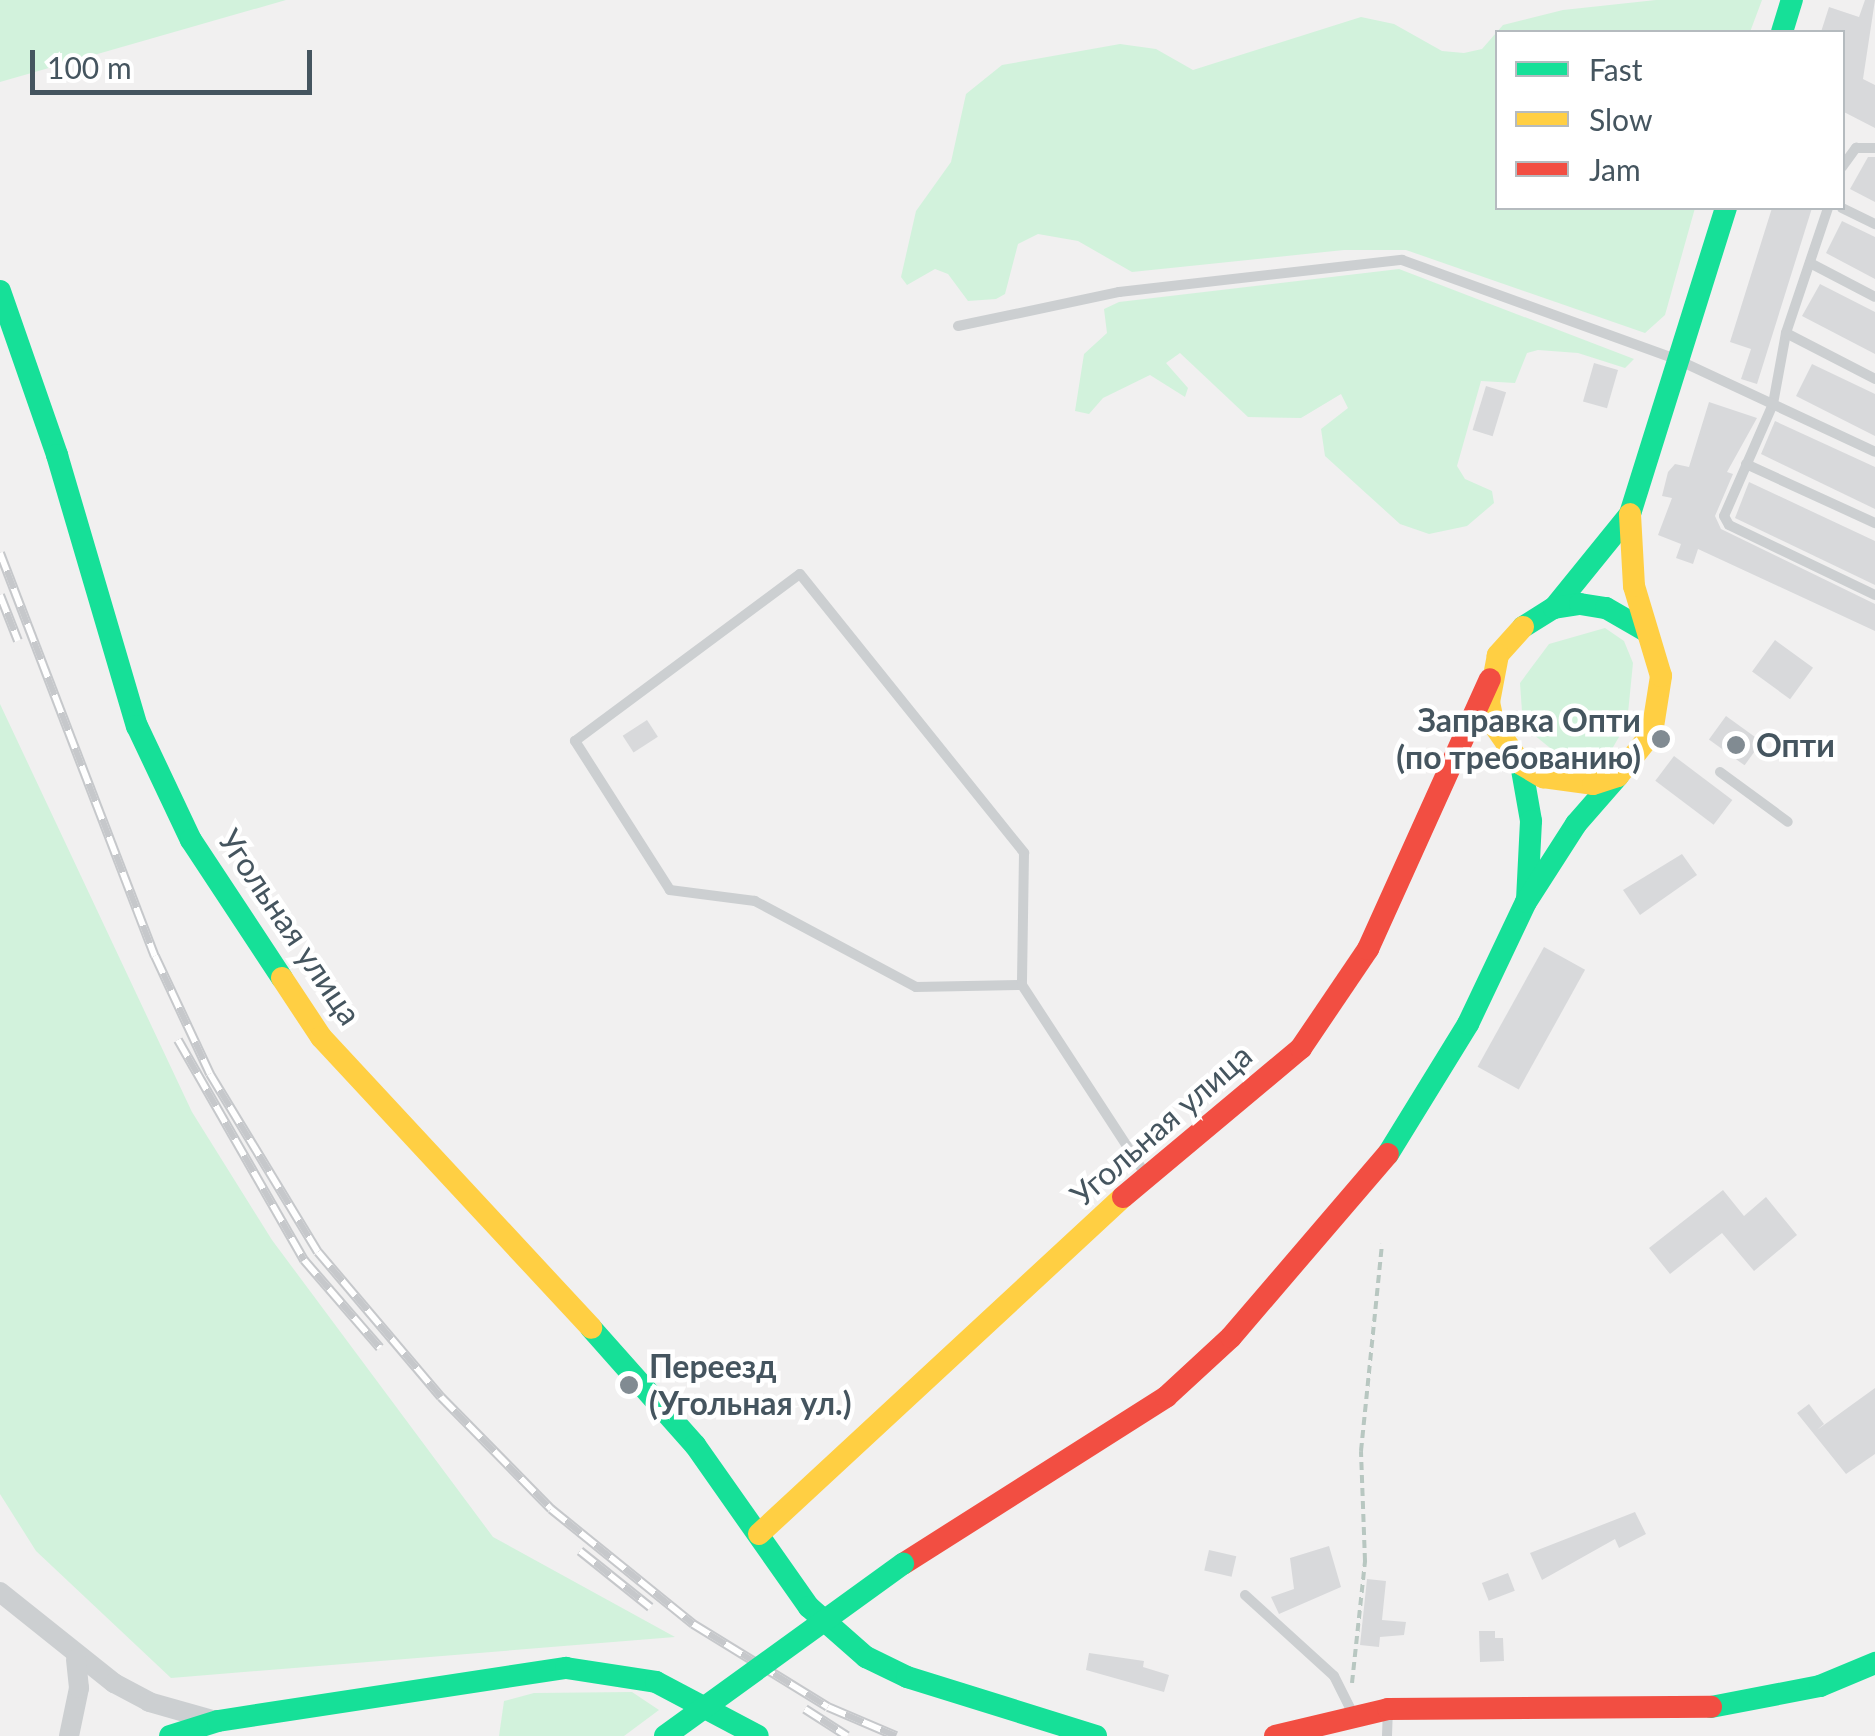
<!DOCTYPE html>
<html>
<head>
<meta charset="utf-8">
<style>
  body { margin:0 }
  #map { position:relative; width:1875px; height:1736px; overflow:hidden; background:#f1f0f0; font-family:Lato,sans-serif }
  div>[style] { position:absolute }
  .green>* { inset:0; background:#d2f2dc }
  .building>* { inset:0; background:#d8d9db; transform-origin:0 0 }
  .path>* { height:4px; margin-top:-2px; transform-origin:0; background:repeating-linear-gradient(90deg,#b8c7c1 0 8px,transparent 0 13px) }
  .lane>* { height:10px; margin:-5px; padding:0 5px; transform-origin:5px; border-radius:5px; background:#cccfd1 }
  .street>* { height:20px; margin:-10px; padding:0 10px; transform-origin:10px; border-radius:10px; background:#cccfd1 }
  .fast>* { height:22px; margin:-11px; padding:0 11px; transform-origin:11px; border-radius:11px; background:#16e098 }
  .slow>* { height:22px; margin:-11px; padding:0 11px; transform-origin:11px; border-radius:11px; background:#ffcf43 }
  .jam>* { height:22px; margin:-11px; padding:0 11px; transform-origin:11px; border-radius:11px; background:#f24e42 }
  .rail>* { height:10px; margin-top:-5px; transform-origin:0; background:repeating-linear-gradient(90deg,#fff 0 19px,#c6c8cb 0 38px); box-sizing:border-box; border-block:2px solid #c6c8cb }
  .fast-bridge>* { height:22px; margin:-11px; padding:0 11px; transform-origin:11px; border-radius:11px; background:#16e098 }
  .dots>* { width:28px; height:28px; translate:-50% -50%; box-sizing:border-box; border:5px solid #fff; border-radius:50% }
  span { translate:-50% -50%; white-space:nowrap; text-align:center; line-height:1.15; -webkit-text-stroke:9px #fff; paint-order:stroke }
  .poi-label { font-size:32px; color:#45555f; font-weight:700 }
  .right { translate:-100% -50%; text-align:right }
  .left { translate:0 -50%; text-align:left }
  .street-label { font-size:32px; color:#45555f }
  .legend { position:absolute; left:1495px; top:30px; width:350px; height:180px; box-sizing:border-box; background:#fff; border:2px solid #b5bbbf; margin:0; padding:12px 18px; list-style:none; font-size:30px; color:#45555f }
  .legend li { display:flex; align-items:center; gap:20px; height:50px }
  .legend b { width:50px; border:2px solid #b5bbbf }
  .scale { position:absolute; left:30px; top:50px; width:282px; height:45px; box-sizing:border-box; border:5px solid #45555f; border-top:0; padding-left:12px; font-size:30px; line-height:35px; white-space:nowrap; color:#45555f; -webkit-text-stroke:8px #fff; paint-order:stroke }
</style>
</head>
<body>
<div id="map">
  <div class="green">
    <i style="clip-path:polygon(0 0,286px 0,0 82px)"></i>
    <i style="clip-path:polygon(1656px 0,1762px 0,1750px 32px,1498px 32px,1498px 208px,1695px 208px,1665px 315px,1645px 333px,1406px 250px,1344px 250px,1132px 272px,1078px 241px,1038px 234px,1018px 244px,1005px 294px,996px 299px,968px 301px,948px 274px,935px 269px,907px 285px,901px 277px,916px 211px,951px 162px,966px 94px,1002px 65px,1120px 44px,1156px 49px,1193px 70px,1361px 17px,1394px 24px,1442px 51px,1464px 53px,1482px 49px,1503px 25px,1563px 10px)"></i>
    <i style="clip-path:polygon(1399px 269px,1634px 359px,1625px 368px,1578px 353px,1538px 350px,1527px 353px,1515px 383px,1481px 381px,1457px 466px,1465px 479px,1492px 491px,1494px 503px,1467px 526px,1429px 534px,1400px 524px,1325px 456px,1321px 429px,1348px 408px,1341px 394px,1301px 418px,1248px 417px,1180px 353px,1166px 363px,1188px 388px,1185px 397px,1150px 375px,1103px 398px,1089px 414px,1075px 411px,1084px 354px,1107px 333px,1104px 309px,1119px 302px)"></i>
    <i style="clip-path:polygon(1605px 628px,1624px 641px,1633px 663px,1627px 723px,1612px 749px,1599px 755px,1555px 752px,1523px 726px,1520px 683px,1549px 644px)"></i>
    <i style="clip-path:polygon(0 704px,192px 1112px,272px 1240px,493px 1537px,675px 1637px,171px 1678px,36px 1551px,0 1494px)"></i>
    <i style="clip-path:polygon(632px 1692px,659px 1710px,624px 1736px,499px 1736px,504px 1701px,534px 1693px)"></i>
  </div>
  <div class="building">
    <i style="clip-path:polygon(1865px 0,1875px 0,1863px 79px,1875px 85px,1875px 128px,1842px 111px,1842px 32px,1821px 32px,1829px 7px,1859px 17px)"></i>
    <i style="clip-path:polygon(1868px 157px,1875px 157px,1875px 202px,1850px 189px)"></i>
    <i style="clip-path:polygon(1772px 208px,1812px 208px,1757px 384px,1741px 379px,1751px 349px,1730px 342px)"></i>
    <i style="clip-path:polygon(1842px 221px,1875px 237px,1875px 279px,1826px 253px)"></i>
    <i style="clip-path:polygon(1820px 284px,1875px 312px,1875px 354px,1802px 316px)"></i>
    <i style="left:1594px;top:363px;width:25px;height:40px;rotate:16deg"></i>
    <i style="clip-path:polygon(1812px 364px,1875px 394px,1875px 436px,1796px 396px)"></i>
    <i style="left:1486px;top:386px;width:21px;height:46px;rotate:17deg"></i>
    <i style="clip-path:polygon(1709px 402px,1757px 418px,1727px 472px,1733px 474px,1715px 516px,1721px 529px,1875px 604px,1875px 631px,1698px 549px,1693px 564px,1676px 558px,1681px 544px,1658px 535px,1672px 498px,1662px 496px,1668px 472px,1675px 464px,1689px 467px)"></i>
    <i style="clip-path:polygon(1775px 421px,1875px 467px,1875px 509px,1761px 454px)"></i>
    <i style="clip-path:polygon(1749px 482px,1875px 541px,1875px 585px,1735px 518px)"></i>
    <i style="left:1775px;top:640px;width:47px;height:39px;rotate:36deg"></i>
    <i style="left:1726px;top:716px;width:44px;height:29px;rotate:36deg"></i>
    <i style="left:647px;top:720px;width:20px;height:29px;rotate:57deg"></i>
    <i style="left:1674px;top:756px;width:73px;height:31px;rotate:37deg"></i>
    <i style="clip-path:polygon(1682px 854px,1697px 875px,1640px 915px,1623px 890px)"></i>
    <i style="left:1544px;top:947px;width:47px;height:137px;rotate:29deg"></i>
    <i style="clip-path:polygon(1723px 1190px,1744px 1216px,1766px 1197px,1797px 1235px,1754px 1271px,1722px 1233px,1670px 1274px,1649px 1248px)"></i>
    <i style="clip-path:polygon(1875px 1388px,1875px 1454px,1846px 1474px,1797px 1413px,1809px 1404px,1824px 1424px,1817px 1430px)"></i>
    <i style="clip-path:polygon(1635px 1512px,1646px 1534px,1619px 1548px,1615px 1539px,1542px 1580px,1530px 1553px)"></i>
    <i style="clip-path:polygon(1329px 1546px,1341px 1587px,1279px 1614px,1271px 1597px,1294px 1589px,1290px 1558px)"></i>
    <i style="left:1209px;top:1550px;width:28px;height:21px;rotate:13deg"></i>
    <i style="left:1508px;top:1573px;width:19px;height:28px;rotate:69deg"></i>
    <i style="clip-path:polygon(1367px 1579px,1386px 1581px,1382px 1620px,1406px 1622px,1404px 1635px,1380px 1637px,1379px 1647px,1360px 1645px)"></i>
    <i style="clip-path:polygon(1479px 1631px,1495px 1631px,1495px 1638px,1503px 1638px,1504px 1661px,1480px 1662px)"></i>
    <i style="clip-path:polygon(1089px 1653px,1144px 1661px,1143px 1667px,1169px 1675px,1164px 1692px,1086px 1670px)"></i>
  </div>
  <div class="path">
    <i style="left:1352px;top:1683px;width:123px;rotate:-83.9deg"></i>
    <i style="left:1365px;top:1561px;width:110px;rotate:-92.1deg"></i>
    <i style="left:1361px;top:1451px;width:208px;rotate:-84.2deg"></i>
  </div>
  <div class="lane">
    <i style="left:1842px;top:167px;width:24px;rotate:-54deg"></i>
    <i style="left:1856px;top:148px;width:19px"></i>
    <i style="left:1828px;top:208px;width:132px;rotate:108.6deg"></i>
    <i style="left:1786px;top:333px;width:72px;rotate:100.4deg"></i>
    <i style="left:1773px;top:404px;width:122px;rotate:113.6deg"></i>
    <i style="left:1724px;top:516px;width:10px;rotate:61deg"></i>
    <i style="left:1729px;top:525px;width:162px;rotate:25.6deg"></i>
    <i style="left:1842px;top:208px;width:37px;rotate:26deg"></i>
    <i style="left:1810px;top:263px;width:73px;rotate:27.6deg"></i>
    <i style="left:958px;top:326px;width:165px;rotate:-11.9deg"></i>
    <i style="left:1119px;top:292px;width:285px;rotate:-6.5deg"></i>
    <i style="left:1402px;top:260px;width:294px;rotate:19.9deg"></i>
    <i style="left:1678px;top:360px;width:217px;rotate:25deg"></i>
    <i style="left:1786px;top:333px;width:100px;rotate:27.3deg"></i>
    <i style="left:1746px;top:464px;width:142px;rotate:24.6deg"></i>
    <i style="left:1720px;top:772px;width:84px;rotate:36.3deg"></i>
    <i style="left:1022px;top:985px;width:106px;rotate:178.9deg"></i>
    <i style="left:916px;top:987px;width:183px;rotate:-151.9deg"></i>
    <i style="left:755px;top:901px;width:86px;rotate:-172.6deg"></i>
    <i style="left:670px;top:890px;width:177px;rotate:-122.5deg"></i>
    <i style="left:575px;top:741px;width:280px;rotate:-36.6deg"></i>
    <i style="left:800px;top:574px;width:358px;rotate:51.2deg"></i>
    <i style="left:1024px;top:853px;width:132px;rotate:90.9deg"></i>
    <i style="left:1022px;top:985px;width:223px;rotate:56.9deg"></i>
    <i style="left:1245px;top:1595px;width:120px;rotate:42.3deg"></i>
    <i style="left:1334px;top:1676px;width:42px;rotate:63.4deg"></i>
    <i style="left:1387px;top:1736px;width:24px;rotate:-88deg"></i>
  </div>
  <div class="street">
    <i style="left:0;top:1592px;width:146px;rotate:38.6deg"></i>
    <i style="left:114px;top:1683px;width:40px;rotate:28deg"></i>
    <i style="left:149px;top:1702px;width:70px;rotate:15.8deg"></i>
    <i style="left:69px;top:1736px;width:49px;rotate:-78.2deg"></i>
    <i style="left:79px;top:1688px;width:29px;rotate:-96deg"></i>
  </div>
  <div class="fast">
    <i style="left:1782px;top:32px;width:34px;rotate:-73deg"></i>
    <i style="left:0;top:291px;width:174px;rotate:70.8deg"></i>
    <i style="left:57px;top:455px;width:283px;rotate:73.6deg"></i>
    <i style="left:137px;top:726px;width:126px;rotate:64.7deg"></i>
    <i style="left:191px;top:840px;width:165px;rotate:56.6deg"></i>
    <i style="left:1554px;top:608px;width:121px;rotate:-51deg"></i>
    <i style="left:1630px;top:514px;width:321px;rotate:-72.6deg"></i>
    <i style="left:1523px;top:627px;width:36px;rotate:-32deg"></i>
    <i style="left:1554px;top:608px;width:26px;rotate:-9deg"></i>
    <i style="left:1580px;top:604px;width:26px;rotate:9deg"></i>
    <i style="left:1606px;top:608px;width:46px;rotate:29.9deg"></i>
    <i style="left:1521px;top:764px;width:58px;rotate:80deg"></i>
    <i style="left:1531px;top:821px;width:78px;rotate:92.9deg"></i>
    <i style="left:1388px;top:1154px;width:153px;rotate:-58.4deg"></i>
    <i style="left:1468px;top:1024px;width:135px;rotate:-64.6deg"></i>
    <i style="left:1526px;top:902px;width:93px;rotate:-57.3deg"></i>
    <i style="left:1576px;top:824px;width:64px;rotate:-48.8deg"></i>
    <i style="left:591px;top:1328px;width:157px;rotate:48.4deg"></i>
    <i style="left:695px;top:1445px;width:198px;rotate:54.9deg"></i>
    <i style="left:809px;top:1607px;width:76px;rotate:41.3deg"></i>
    <i style="left:866px;top:1657px;width:46px;rotate:26deg"></i>
    <i style="left:907px;top:1677px;width:198px;rotate:17.3deg"></i>
    <i style="left:1711px;top:1707px;width:111px;rotate:-10.9deg"></i>
    <i style="left:1820px;top:1686px;width:60px;rotate:-22.7deg"></i>
    <i style="left:170px;top:1736px;width:50px;rotate:-17.4deg"></i>
    <i style="left:218px;top:1721px;width:352px;rotate:-8.7deg"></i>
    <i style="left:566px;top:1668px;width:91px;rotate:8.8deg"></i>
    <i style="left:656px;top:1682px;width:115px;rotate:27.9deg"></i>
  </div>
  <div class="slow">
    <i style="left:1523px;top:627px;width:38px;rotate:132deg"></i>
    <i style="left:1498px;top:655px;width:48px;rotate:100.8deg"></i>
    <i style="left:1489px;top:702px;width:24px;rotate:78deg"></i>
    <i style="left:1494px;top:725px;width:47px;rotate:55.3deg"></i>
    <i style="left:1521px;top:764px;width:26px;rotate:31deg"></i>
    <i style="left:1543px;top:777px;width:50px;rotate:8deg"></i>
    <i style="left:1593px;top:784px;width:26px;rotate:-18deg"></i>
    <i style="left:1618px;top:776px;width:55px;rotate:-51.7deg"></i>
    <i style="left:1652px;top:733px;width:58px;rotate:-81deg"></i>
    <i style="left:1661px;top:676px;width:94px;rotate:-106.7deg"></i>
    <i style="left:1634px;top:586px;width:72px;rotate:-93.2deg"></i>
    <i style="left:282px;top:978px;width:71px;rotate:56.5deg"></i>
    <i style="left:321px;top:1037px;width:397px;rotate:47.1deg"></i>
    <i style="left:759px;top:1534px;width:496px;rotate:-42.8deg"></i>
  </div>
  <div class="jam">
    <i style="left:1123px;top:1197px;width:232px;rotate:-39.9deg"></i>
    <i style="left:1301px;top:1048px;width:120px;rotate:-55.9deg"></i>
    <i style="left:1368px;top:949px;width:296px;rotate:-65.7deg"></i>
    <i style="left:903px;top:1564px;width:312px;rotate:-32.4deg"></i>
    <i style="left:1166px;top:1397px;width:88px;rotate:-42.7deg"></i>
    <i style="left:1231px;top:1337px;width:241px;rotate:-49.4deg"></i>
    <i style="left:1275px;top:1736px;width:116px;rotate:-13.4deg"></i>
    <i style="left:1388px;top:1709px;width:323px;rotate:-0.4deg"></i>
  </div>
  <div class="rail">
    <i style="left:0;top:553px;width:432px;rotate:69deg"></i>
    <i style="left:155px;top:956px;width:130px;rotate:65deg"></i>
    <i style="left:210px;top:1074px;width:208px;rotate:58.8deg"></i>
    <i style="left:318px;top:1252px;width:190px;rotate:49.7deg"></i>
    <i style="left:441px;top:1397px;width:157px;rotate:45.5deg"></i>
    <i style="left:551px;top:1509px;width:183px;rotate:39deg"></i>
    <i style="left:693px;top:1624px;width:158px;rotate:31.6deg"></i>
    <i style="left:828px;top:1707px;width:74px;rotate:23.1deg"></i>
    <i style="left:0;top:595px;width:49px;rotate:68.6deg"></i>
    <i style="left:178px;top:1040px;width:254px;rotate:60.2deg"></i>
    <i style="left:304px;top:1260px;width:116px;rotate:49.2deg"></i>
    <i style="left:580px;top:1551px;width:90px;rotate:38.7deg"></i>
    <i style="left:805px;top:1709px;width:50px;rotate:32.7deg"></i>
  </div>
  <div class="fast-bridge">
    <i style="left:665px;top:1736px;width:294px;rotate:-35.9deg"></i>
  </div>
  <div class="dots">
    <i style="left:1661px;top:739px;background:#818b92"></i>
    <i style="left:1736px;top:745px;background:#818b92"></i>
    <i style="left:629px;top:1385px;background:#818b92"></i>
  </div>
  <div class="poi-label">
    <span class="right" style="left:1641px;top:739px">Заправка Опти<br>(по требованию)</span>
    <span class="left" style="left:1756px;top:745px">Опти</span>
    <span class="left" style="left:649px;top:1385px">Переезд<br>(Угольная ул.)</span>
  </div>
  <div class="street-label">
    <span style="left:290px;top:927px;rotate:56deg">Угольная улица</span>
    <span style="left:1161px;top:1125px;rotate:-41deg">Угольная улица</span>
  </div>
  <ul class="legend">
  <li><b style="height:12px;background:#16e098"></b>Fast</li>
  <li><b style="height:12px;background:#ffcf43"></b>Slow</li>
  <li><b style="height:12px;background:#f24e42"></b>Jam</li>
  </ul>
  <div class="scale">100 m</div>
</div>
</body>
</html>
